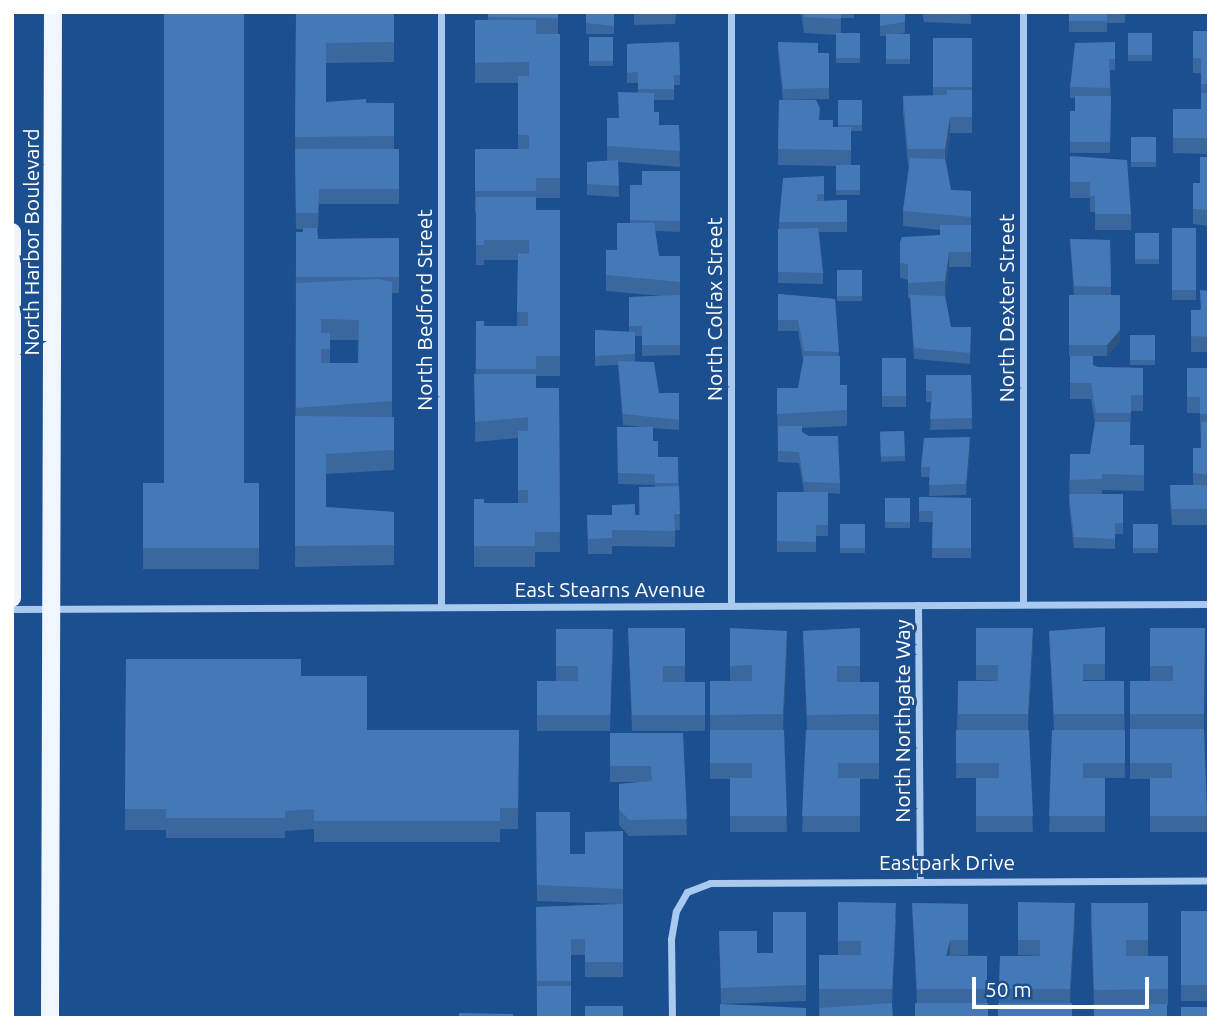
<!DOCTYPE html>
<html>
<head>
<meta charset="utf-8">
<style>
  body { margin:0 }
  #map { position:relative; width:1221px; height:1030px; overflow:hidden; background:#1b4f8f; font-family:Ubuntu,sans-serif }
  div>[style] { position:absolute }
  .street>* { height:7px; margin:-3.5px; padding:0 3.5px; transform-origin:3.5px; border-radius:3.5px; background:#a9c9ee }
  .primary>* { height:18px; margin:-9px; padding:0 9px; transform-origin:9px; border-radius:9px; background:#f0f6ff }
  .wall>* { inset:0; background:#3a679d; transform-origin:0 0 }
  .shaded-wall>* { inset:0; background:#305480 }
  .building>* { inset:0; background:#4478b7; transform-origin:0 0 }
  span { translate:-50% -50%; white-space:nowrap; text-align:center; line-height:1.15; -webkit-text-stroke:6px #1b4f8f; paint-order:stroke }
  .street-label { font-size:21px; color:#fff }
  .frame { position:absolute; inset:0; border:14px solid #fff; pointer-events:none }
  .scale { position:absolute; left:972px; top:977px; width:177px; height:32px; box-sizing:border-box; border:4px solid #fff; border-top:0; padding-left:9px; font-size:21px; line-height:24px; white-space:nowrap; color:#fff; -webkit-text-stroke:5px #1b4f8f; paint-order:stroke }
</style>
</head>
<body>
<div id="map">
  <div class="street">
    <i style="left:1023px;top:12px;width:592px;rotate:90deg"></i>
    <i style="left:731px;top:605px;width:593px;rotate:-90deg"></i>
    <i style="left:918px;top:605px;width:273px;rotate:89.6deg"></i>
    <i style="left:441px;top:607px;width:595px;rotate:-90deg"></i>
    <i style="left:12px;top:609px;width:1197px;rotate:-0.24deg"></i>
    <i style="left:672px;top:1018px;width:79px;rotate:-90.7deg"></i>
    <i style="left:671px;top:939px;width:28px;rotate:-80deg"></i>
    <i style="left:676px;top:911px;width:22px;rotate:-60deg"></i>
    <i style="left:687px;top:892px;width:25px;rotate:-21deg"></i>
    <i style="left:710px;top:883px;width:499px;rotate:-0.3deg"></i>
  </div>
  <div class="primary">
    <i style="left:12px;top:232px;width:366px;rotate:90deg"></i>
    <i style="left:50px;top:1018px;width:1006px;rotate:-89.83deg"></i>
  </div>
  <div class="wall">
    <i style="clip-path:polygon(evenodd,296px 12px,394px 12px,394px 62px,326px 63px,326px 102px,394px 103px,394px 149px,399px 149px,399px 204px,319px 204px,318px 229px,317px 229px,318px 239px,399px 238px,399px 293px,392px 293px,392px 417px,394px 417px,394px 470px,326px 474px,326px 507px,394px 512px,394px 565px,295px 567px,296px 232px,303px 232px,303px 229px,296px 229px,295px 165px,296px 12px,330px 340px,359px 340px,358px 363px,330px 363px,330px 340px)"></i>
    <i style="clip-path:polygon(488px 12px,558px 12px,558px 34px,560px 34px,560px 198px,536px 198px,536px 210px,560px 210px,560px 376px,536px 376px,536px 388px,559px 388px,560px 552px,535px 552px,535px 567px,474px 567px,474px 499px,484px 503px,518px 503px,518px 438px,475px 442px,476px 321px,484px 326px,517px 326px,518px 260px,484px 260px,484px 265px,476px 265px,476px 212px,475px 212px,475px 149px,518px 149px,518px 83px,475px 83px,475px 20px,488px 20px)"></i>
    <i style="left:586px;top:12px;width:28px;height:22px"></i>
    <i style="clip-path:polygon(622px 12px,676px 12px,675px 24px,634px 25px,634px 13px,622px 13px)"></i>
    <i style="clip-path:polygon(801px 12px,854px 12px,854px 18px,841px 18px,841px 33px,860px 33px,860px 63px,836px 63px,836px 35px,804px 33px)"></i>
    <i style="clip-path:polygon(880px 12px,905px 12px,905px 33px,899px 34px,910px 34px,910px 64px,886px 64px,886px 36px,880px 36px)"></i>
    <i style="clip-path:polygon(922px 12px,971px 12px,971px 24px,924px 22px)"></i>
    <i style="clip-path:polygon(1069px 12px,1125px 12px,1125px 23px,1107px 23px,1107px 32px,1069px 32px)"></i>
    <i style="clip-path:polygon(1193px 31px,1209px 31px,1209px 154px,1173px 153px,1173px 109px,1201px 109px,1201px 73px,1193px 73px)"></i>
    <i style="left:1152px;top:33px;width:28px;height:24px;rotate:90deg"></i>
    <i style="left:589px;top:37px;width:24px;height:29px"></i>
    <i style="clip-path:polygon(933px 38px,972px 38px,972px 133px,950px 133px,946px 161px,951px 190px,971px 191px,971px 267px,949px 267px,945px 296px,951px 327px,971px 327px,970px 364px,914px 359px,910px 298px,908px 298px,908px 280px,900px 278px,900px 242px,940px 235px,940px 230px,903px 226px,903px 211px,910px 165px,908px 165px,903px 112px,903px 96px,933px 96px)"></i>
    <i style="clip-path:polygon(679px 42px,680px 85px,674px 85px,674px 100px,654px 100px,654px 112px,659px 125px,679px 125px,680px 167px,618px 162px,619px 197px,587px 195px,587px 162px,607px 161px,607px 118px,619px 118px,638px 93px,638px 83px,627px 83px,627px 44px)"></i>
    <i style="clip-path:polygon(778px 42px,818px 53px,829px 53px,829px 99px,783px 100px,778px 52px)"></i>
    <i style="clip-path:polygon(1115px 42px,1115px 70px,1110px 70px,1111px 107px,1110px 153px,1070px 153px,1070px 111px,1075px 111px,1075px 98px,1070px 98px,1070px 87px)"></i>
    <i style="clip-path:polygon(779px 100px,833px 127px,838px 127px,838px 100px,862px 100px,862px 131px,851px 131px,851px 165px,860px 165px,860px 195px,836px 195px,836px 166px,778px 165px)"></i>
    <i style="left:1131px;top:137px;width:25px;height:30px"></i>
    <i style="clip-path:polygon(1070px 156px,1131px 214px,1131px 230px,1095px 230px,1095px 212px,1090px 212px,1090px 198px,1070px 198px)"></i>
    <i style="clip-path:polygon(1209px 157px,1209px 226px,1193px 224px,1193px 183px,1200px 183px)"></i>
    <i style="clip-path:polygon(680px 171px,680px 232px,655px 231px,659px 256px,680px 256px,680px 355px,642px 356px,642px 336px,635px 336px,635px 362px,659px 393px,679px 393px,679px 430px,653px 428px,653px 441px,658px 457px,678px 457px,680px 530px,675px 530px,675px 547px,612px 546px,612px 554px,588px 554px,587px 515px,639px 515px,639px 487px,655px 487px,655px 485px,618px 484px,617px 427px,642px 427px,623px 425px,618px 365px,595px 366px,595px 330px,629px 332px,629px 297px,661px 296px,606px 291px,606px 250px,617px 250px,630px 223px,630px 185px,642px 185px)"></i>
    <i style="clip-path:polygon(824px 176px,824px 201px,847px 200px,847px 232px,819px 232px,823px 273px,823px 284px,778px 283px,779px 222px)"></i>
    <i style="left:1172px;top:228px;width:24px;height:72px"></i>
    <i style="left:1135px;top:233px;width:24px;height:31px"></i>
    <i style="clip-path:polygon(1070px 239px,1110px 240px,1111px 295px,1120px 341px,1107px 356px,1069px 356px,1069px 295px,1074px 295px)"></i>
    <i style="left:837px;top:270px;width:25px;height:31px"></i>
    <i style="clip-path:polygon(1209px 291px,1209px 352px,1191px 352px,1191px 310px,1200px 310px)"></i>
    <i style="clip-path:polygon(778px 294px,835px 299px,839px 356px,840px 385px,847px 400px,847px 426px,802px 428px,802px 432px,840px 483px,840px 494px,828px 493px,828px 536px,816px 536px,816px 552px,777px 552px,777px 492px,804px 492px,799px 463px,778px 462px,777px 388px,798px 388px,803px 360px,798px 331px,778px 331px)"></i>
    <i style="left:1130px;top:335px;width:25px;height:30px"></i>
    <i style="clip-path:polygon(1070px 356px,1098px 367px,1143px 368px,1143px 411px,1131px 411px,1130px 445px,1144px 445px,1144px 491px,1102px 490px,1102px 494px,1123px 494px,1123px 534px,1115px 534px,1115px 549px,1074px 548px,1069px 505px,1070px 454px,1090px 454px,1095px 424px,1091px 399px,1070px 399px)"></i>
    <i style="left:882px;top:358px;width:24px;height:49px"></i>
    <i style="clip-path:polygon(1187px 368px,1209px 368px,1209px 525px,1172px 525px,1170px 501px,1170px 485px,1193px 485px,1193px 448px,1201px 448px,1200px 413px,1187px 413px)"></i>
    <i style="clip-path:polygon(926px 375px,971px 375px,972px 429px,930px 430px,932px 402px,926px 402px)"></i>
    <i style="left:904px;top:431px;width:30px;height:24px;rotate:88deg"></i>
    <i style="clip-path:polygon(970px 448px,966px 495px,929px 496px,930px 477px,921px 477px,921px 467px)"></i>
    <i style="left:143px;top:483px;width:116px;height:86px"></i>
    <i style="clip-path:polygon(919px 497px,971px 498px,971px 558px,932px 558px,933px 522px,919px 522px)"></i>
    <i style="left:885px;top:498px;width:25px;height:30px"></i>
    <i style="left:865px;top:524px;width:29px;height:25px;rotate:90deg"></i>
    <i style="left:1133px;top:524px;width:25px;height:29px"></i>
    <i style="clip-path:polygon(1105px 627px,1105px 680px,1083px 680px,1083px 681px,1124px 681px,1125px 778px,1105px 778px,1105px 832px,1049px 832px,1054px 730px,1049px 631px)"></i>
    <i style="clip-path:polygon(628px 628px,685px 628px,685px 682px,705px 682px,705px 731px,632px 731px)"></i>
    <i style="clip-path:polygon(730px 628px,787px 646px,783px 730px,787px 832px,730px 832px,730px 779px,710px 779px,710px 681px,730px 681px)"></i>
    <i style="clip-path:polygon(860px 628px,860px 682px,879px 682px,879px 779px,860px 779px,860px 832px,802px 832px,807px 730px,803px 631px)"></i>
    <i style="clip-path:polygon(976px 628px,1033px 644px,1028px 730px,1033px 832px,976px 832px,976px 778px,956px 778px,958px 681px,998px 681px,976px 680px)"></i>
    <i style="clip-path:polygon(1150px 628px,1205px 628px,1204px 730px,1207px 832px,1150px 832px,1150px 779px,1130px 779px,1130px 714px,1150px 681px)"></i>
    <i style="clip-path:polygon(556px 629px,613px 644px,610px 731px,537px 731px,537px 681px,556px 681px)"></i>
    <i style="clip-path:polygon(126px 659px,301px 676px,367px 730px,519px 730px,518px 829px,500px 829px,500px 842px,314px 842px,314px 829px,285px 831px,285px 838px,166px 838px,166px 830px,125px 830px)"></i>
    <i style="clip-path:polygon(610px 733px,683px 733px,687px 835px,629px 836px,619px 825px,619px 784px,640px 782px,610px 782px)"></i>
    <i style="clip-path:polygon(536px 812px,570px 854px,585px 854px,623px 831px,623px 977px,585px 977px,585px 955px,571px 955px,571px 1018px,537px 1018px,536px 907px,617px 904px,537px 901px)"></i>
    <i style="clip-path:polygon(838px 902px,896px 919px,892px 1003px,819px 1018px,819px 955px,838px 955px)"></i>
    <i style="clip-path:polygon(1018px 902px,1075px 919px,1070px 1003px,999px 1003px,1000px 956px,1040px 956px,1018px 955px)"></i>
    <i style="clip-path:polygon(912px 903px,968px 904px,968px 955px,950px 955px,987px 956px,987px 1003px,917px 1003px)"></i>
    <i style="clip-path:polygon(1148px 903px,1148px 956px,1168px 956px,1168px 1005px,1094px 1005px,1091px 919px)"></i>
    <i style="left:1181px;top:911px;width:28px;height:90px"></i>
    <i style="clip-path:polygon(806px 912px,806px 1001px,721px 1004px,719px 931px,757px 953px,773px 953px)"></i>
  </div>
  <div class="shaded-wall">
    <i style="clip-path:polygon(950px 117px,950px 133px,945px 165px,945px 149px)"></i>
    <i style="clip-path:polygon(949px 252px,949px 267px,945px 297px,945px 281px)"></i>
    <i style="clip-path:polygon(1120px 330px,1120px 341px,1107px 356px,1107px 345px)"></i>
    <i style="clip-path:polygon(970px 437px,970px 448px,966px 495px,966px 484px)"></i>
    <i style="clip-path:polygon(1033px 628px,1033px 644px,1028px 730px,1028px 714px)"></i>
    <i style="clip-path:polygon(787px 631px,787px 646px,783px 730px,783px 714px)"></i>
    <i style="clip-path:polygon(1075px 903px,1075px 919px,1070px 1005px,1070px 989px)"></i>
    <i style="clip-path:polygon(950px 940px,950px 955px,946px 956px)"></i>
  </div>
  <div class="building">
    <i style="clip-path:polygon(164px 12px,244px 12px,244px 483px,259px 483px,259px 548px,143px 548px,143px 483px,164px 483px)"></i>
    <i style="clip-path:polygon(296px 12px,394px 12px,394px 42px,326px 43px,326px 102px,366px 99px,366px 103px,394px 103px,394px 136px,295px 137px)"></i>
    <i style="clip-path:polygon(488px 12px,558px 12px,558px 18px,488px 17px)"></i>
    <i style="clip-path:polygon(586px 12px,614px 12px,614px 26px,586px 23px)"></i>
    <i style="clip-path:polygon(804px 12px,841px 12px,841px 19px,804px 17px)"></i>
    <i style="clip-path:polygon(880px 12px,905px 12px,905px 22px,880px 26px)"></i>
    <i style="left:1069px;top:12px;width:38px;height:9px"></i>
    <i style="clip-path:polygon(475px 20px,536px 20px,536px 34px,560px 34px,560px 178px,536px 178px,536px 191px,475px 191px,475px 149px,529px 149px,529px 135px,518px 135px,518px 76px,529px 76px,529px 62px,475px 63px)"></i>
    <i style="clip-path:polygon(1193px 31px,1209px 31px,1209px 84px,1201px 84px,1201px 58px,1193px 58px)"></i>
    <i style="left:836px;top:33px;width:24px;height:25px"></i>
    <i style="left:1152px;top:33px;width:22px;height:24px;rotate:90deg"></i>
    <i style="left:886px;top:34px;width:24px;height:25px"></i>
    <i style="left:589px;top:37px;width:24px;height:24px"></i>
    <i style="left:933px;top:38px;width:39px;height:49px"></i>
    <i style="clip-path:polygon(679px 42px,680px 75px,674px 75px,674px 89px,638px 89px,638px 72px,627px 73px,627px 44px)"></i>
    <i style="clip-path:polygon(778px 42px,818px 43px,818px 53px,829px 53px,829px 88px,783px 89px)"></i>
    <i style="clip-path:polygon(1115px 42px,1115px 59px,1109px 59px,1110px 88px,1070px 87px,1075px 43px)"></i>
    <i style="clip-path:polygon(947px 90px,972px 90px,972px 117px,950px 117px,945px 149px,908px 149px,903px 96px,947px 95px)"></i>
    <i style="clip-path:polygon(618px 92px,654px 93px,654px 112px,659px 112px,659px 125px,679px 125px,680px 151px,607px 146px,607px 118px,619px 118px)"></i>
    <i style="clip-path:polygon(1201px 93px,1209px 93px,1209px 138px,1173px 138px,1173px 109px,1201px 109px)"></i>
    <i style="clip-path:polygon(1075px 96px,1111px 96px,1110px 142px,1070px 142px,1070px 111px,1075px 111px)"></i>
    <i style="clip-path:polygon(779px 100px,816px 100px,820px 108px,819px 120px,833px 120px,833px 127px,851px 127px,851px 150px,778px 149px)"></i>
    <i style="left:838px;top:100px;width:24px;height:25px"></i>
    <i style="left:1131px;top:137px;width:25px;height:25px"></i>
    <i style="clip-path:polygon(295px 149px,399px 149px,399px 189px,319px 189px,318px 213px,296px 213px)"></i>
    <i style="clip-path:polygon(1070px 156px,1127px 160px,1131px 214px,1095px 214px,1095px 196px,1090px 196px,1090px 182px,1070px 182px)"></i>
    <i style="clip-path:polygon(1200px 157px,1209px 157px,1209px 210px,1193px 209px,1193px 183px,1200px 183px)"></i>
    <i style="clip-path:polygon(910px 158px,945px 159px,951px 190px,971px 191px,971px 217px,903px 211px)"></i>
    <i style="clip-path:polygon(618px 160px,619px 186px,587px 184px,587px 162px)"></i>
    <i style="left:836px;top:165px;width:24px;height:25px"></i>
    <i style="clip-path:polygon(642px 171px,680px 171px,680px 221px,630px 220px,630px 185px,642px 185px)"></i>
    <i style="clip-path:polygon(824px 176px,824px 194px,817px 194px,817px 201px,847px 200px,847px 222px,779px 222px,783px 178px)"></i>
    <i style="clip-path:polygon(476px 197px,536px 197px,536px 210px,560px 210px,560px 356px,536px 356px,536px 369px,476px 369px,476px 321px,484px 321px,484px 326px,528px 326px,528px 312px,517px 312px,518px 253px,529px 254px,529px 240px,484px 240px,484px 245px,476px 245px)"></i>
    <i style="clip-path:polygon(617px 223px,654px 223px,659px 256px,680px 256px,680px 282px,606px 275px,606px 250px,617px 250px)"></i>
    <i style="clip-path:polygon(940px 225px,971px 225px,971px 252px,949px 252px,945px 281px,908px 283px,908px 264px,900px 263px,900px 242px,902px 237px,940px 235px)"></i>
    <i style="clip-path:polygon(303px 228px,317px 228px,318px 239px,399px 238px,399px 277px,296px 277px,296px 232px,303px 232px)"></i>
    <i style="clip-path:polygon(818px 228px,823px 273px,778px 272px,778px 229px)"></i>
    <i style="left:1172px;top:228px;width:24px;height:62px"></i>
    <i style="left:1135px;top:233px;width:24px;height:26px"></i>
    <i style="clip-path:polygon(1070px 239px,1110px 240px,1111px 287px,1074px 286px)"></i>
    <i style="left:837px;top:270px;width:25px;height:26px"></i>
    <i style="clip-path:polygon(evenodd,377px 279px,392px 282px,392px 401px,296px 408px,296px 283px,377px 279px,321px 319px,359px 320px,358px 363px,321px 363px,321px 349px,330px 349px,330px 333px,321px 333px,321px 319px)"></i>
    <i style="clip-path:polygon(1200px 290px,1209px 291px,1209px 337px,1191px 336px,1191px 310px,1201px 310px)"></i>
    <i style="clip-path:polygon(778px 294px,835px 299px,839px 352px,804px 351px,798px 320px,778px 320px)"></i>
    <i style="clip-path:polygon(680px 295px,680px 345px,642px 345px,642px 326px,629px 326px,629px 297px)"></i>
    <i style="clip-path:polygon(910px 295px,945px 296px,951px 327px,971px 327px,970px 353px,914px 348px)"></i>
    <i style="clip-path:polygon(1069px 295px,1120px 295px,1120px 330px,1107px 345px,1069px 345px)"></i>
    <i style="clip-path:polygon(595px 330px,635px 332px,635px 354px,595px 356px)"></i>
    <i style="left:1130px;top:335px;width:25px;height:25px"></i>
    <i style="clip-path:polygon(804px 356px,840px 356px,840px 385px,847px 385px,847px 410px,777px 414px,777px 388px,798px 388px)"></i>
    <i style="clip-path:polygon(1070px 356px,1093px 356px,1093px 365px,1098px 367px,1143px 368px,1143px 395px,1131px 395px,1131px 413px,1096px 413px,1091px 383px,1070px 383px)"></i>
    <i style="left:882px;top:358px;width:24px;height:38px"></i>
    <i style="clip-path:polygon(618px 361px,654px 362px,659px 393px,679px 393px,679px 420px,623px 414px)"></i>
    <i style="clip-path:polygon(1187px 368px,1209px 368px,1209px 414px,1200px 414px,1200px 397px,1187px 397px)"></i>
    <i style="clip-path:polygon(474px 374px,536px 374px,536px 388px,559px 388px,560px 532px,535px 532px,535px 546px,474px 546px,474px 499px,484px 499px,484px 503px,528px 503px,528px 490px,518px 490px,518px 431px,528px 431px,528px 417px,475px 422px)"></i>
    <i style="clip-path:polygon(926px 375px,971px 375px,972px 418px,930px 419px,932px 391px,926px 391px)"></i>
    <i style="clip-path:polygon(295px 416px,394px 417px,394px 450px,326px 454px,326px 507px,394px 512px,394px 545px,295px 546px)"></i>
    <i style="clip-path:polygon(1095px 422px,1130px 422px,1130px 445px,1144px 445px,1144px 475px,1102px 474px,1102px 479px,1070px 480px,1070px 454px,1090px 454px)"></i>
    <i style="clip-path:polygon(1201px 422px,1209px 422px,1209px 475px,1193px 473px,1193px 448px,1201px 448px)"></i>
    <i style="clip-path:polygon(778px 426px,802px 426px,802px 432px,809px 436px,838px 436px,840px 483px,804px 482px,799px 452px,778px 451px)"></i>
    <i style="clip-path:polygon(617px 427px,653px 427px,653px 441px,658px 441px,658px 457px,678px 457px,678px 483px,655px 483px,655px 474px,618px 473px)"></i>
    <i style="left:904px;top:431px;width:25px;height:24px;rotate:88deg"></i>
    <i style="clip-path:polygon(970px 437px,966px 484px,929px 485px,930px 467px,921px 467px,924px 438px)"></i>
    <i style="clip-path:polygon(1170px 485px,1201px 485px,1209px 486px,1209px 509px,1172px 509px)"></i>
    <i style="clip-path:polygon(679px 486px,680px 514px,674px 514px,675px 531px,612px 530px,612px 538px,588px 539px,587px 515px,612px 515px,612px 505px,635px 504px,635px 515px,640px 515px,639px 487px)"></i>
    <i style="clip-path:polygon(777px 492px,828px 492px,828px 525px,816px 525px,816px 542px,777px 541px)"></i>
    <i style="clip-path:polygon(1069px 494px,1123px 494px,1123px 523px,1115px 523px,1115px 539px,1074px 537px)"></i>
    <i style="clip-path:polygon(919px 497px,971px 498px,971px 548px,932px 548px,933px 511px,919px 511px)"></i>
    <i style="left:885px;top:498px;width:25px;height:24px"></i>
    <i style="left:865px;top:524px;width:24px;height:25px;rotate:90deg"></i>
    <i style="left:1133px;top:524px;width:25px;height:24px"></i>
    <i style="clip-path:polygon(1105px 627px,1105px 664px,1083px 664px,1083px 681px,1124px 681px,1124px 714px,1054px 714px,1049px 631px)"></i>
    <i style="clip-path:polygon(628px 628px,685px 628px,685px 666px,663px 666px,663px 682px,705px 682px,705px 715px,632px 715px)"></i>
    <i style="clip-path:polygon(730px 628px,787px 631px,783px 714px,710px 715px,710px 681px,752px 681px,752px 665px,730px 666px)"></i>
    <i style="clip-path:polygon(860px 628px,860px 666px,837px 666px,837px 682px,879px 682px,879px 714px,807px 715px,803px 631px)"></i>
    <i style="clip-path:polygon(976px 628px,1033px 628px,1028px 714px,958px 714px,958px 681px,998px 681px,998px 665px,976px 665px)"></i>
    <i style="clip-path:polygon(1150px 628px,1205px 628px,1204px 714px,1130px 714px,1130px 681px,1173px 681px,1173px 666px,1150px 666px)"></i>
    <i style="clip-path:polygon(556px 629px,613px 629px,610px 715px,537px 715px,537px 681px,578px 681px,578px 666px,556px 666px)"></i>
    <i style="clip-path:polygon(126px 659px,301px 659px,301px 676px,367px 676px,367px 730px,519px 730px,518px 808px,500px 808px,500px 821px,314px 821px,314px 809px,285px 811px,285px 818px,166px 818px,166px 809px,125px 809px)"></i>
    <i style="clip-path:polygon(1130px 729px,1204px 729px,1207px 816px,1150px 816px,1150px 778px,1172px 778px,1172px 763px,1130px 763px)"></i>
    <i style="clip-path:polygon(710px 730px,784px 730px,787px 816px,730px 816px,730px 778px,752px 778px,752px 763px,710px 763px)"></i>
    <i style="clip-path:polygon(806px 730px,879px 730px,879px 763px,838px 763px,838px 778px,860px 778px,860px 816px,802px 816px)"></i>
    <i style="clip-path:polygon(956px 730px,1029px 730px,1033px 816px,976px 816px,976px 778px,999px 778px,999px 763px,956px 763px)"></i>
    <i style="clip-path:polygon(1052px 730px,1125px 730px,1125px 763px,1083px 763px,1083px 778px,1105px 778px,1105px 816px,1049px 816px)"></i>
    <i style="clip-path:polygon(610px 733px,683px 733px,687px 819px,629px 820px,619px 809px,619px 784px,652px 781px,651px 766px,610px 766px)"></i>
    <i style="clip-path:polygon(536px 812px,570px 812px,570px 854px,585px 854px,585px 832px,623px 831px,623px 889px,537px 885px)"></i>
    <i style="clip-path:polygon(838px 902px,896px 903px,892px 989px,819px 989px,819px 955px,861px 955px,861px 941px,838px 941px)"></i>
    <i style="clip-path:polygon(1018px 902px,1075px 903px,1070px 989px,999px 989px,1000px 956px,1040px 956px,1040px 940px,1018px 940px)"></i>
    <i style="clip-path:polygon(912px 903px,968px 904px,968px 940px,950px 940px,946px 956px,987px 956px,987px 989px,917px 989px)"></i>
    <i style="clip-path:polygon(1091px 903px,1148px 903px,1148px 940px,1126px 940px,1126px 956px,1168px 956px,1168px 989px,1094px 990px)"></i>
    <i style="clip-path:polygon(623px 904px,623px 962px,585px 962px,585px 939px,571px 939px,571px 981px,537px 981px,536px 907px)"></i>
    <i style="left:1181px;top:911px;width:28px;height:74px"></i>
    <i style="clip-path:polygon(773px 912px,806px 912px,806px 985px,721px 988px,719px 931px,757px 931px,757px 953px,773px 953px)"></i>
    <i style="left:537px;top:986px;width:34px;height:32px"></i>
    <i style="left:892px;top:1003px;width:15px;height:73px;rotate:86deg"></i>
    <i style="left:915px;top:1003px;width:73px;height:15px"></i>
    <i style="left:998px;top:1003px;width:74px;height:15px"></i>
    <i style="clip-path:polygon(720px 1004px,806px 1008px,806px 1018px,720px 1018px)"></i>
    <i style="left:1094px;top:1004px;width:73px;height:14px"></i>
    <i style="left:585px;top:1006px;width:38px;height:12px"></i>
    <i style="left:1209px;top:1007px;width:11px;height:28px;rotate:90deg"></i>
    <i style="clip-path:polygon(459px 1013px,513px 1014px,513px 1018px,459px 1018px)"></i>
  </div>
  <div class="street-label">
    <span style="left:31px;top:242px;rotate:-90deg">North Harbor Boulevard</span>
    <span style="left:1006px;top:308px;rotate:-90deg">North Dexter Street</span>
    <span style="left:714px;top:309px;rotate:-90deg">North Colfax Street</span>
    <span style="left:424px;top:310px;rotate:-90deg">North Bedford Street</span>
    <span style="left:610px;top:589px">East Stearns Avenue</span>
    <span style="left:902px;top:721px;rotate:-90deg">North Northgate Way</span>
    <span style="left:947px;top:862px">Eastpark Drive</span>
  </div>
  <div class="frame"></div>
  <div class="scale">50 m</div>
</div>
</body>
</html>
